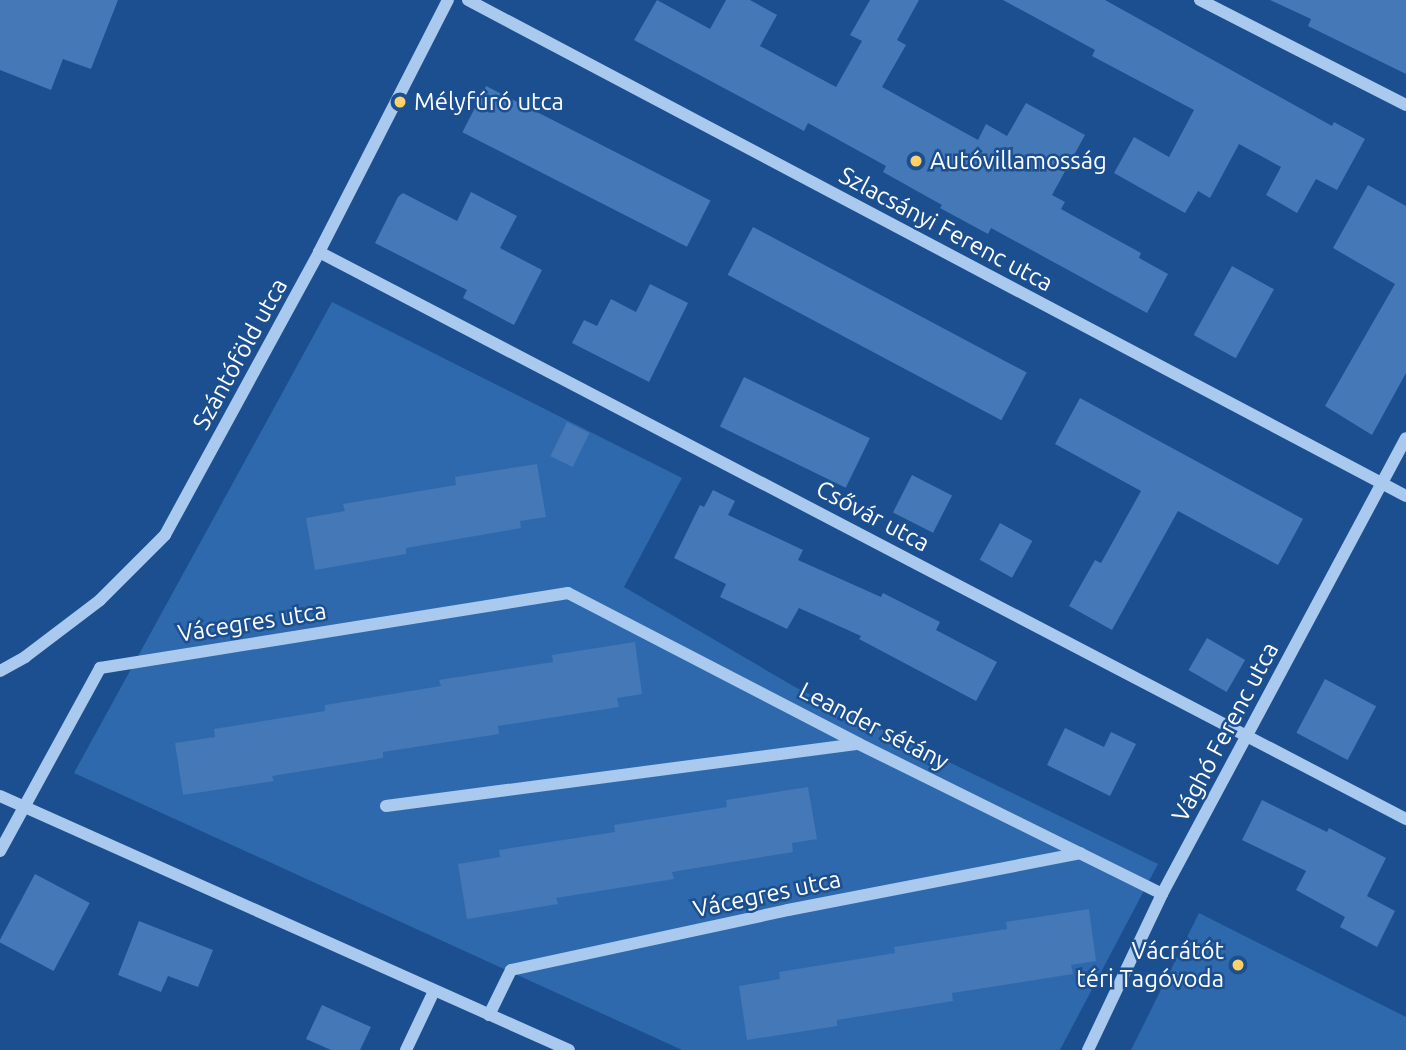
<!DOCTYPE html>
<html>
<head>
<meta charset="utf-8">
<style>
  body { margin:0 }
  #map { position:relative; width:1406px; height:1050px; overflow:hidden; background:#1b4f8f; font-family:Ubuntu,sans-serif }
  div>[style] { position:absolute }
  .green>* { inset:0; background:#2e69ad }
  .building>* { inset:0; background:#4478b7; transform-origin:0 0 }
  .minor>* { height:12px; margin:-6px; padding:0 6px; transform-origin:6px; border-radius:6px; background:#a9c9ee }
  .dots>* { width:19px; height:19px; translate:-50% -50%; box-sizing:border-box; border:4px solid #1b4f8f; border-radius:50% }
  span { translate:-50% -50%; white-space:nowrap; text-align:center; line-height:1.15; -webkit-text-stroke:5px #1b4f8f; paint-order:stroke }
  .poi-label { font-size:24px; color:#fff }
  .left { translate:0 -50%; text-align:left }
  .right { translate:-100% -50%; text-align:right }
  .street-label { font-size:24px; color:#fff }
</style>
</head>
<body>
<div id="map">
  <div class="green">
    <i style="clip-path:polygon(332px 302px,682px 478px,624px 587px,795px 687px,1158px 864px,1060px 1050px,682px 1050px,74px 773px)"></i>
    <i style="clip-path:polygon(1199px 913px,1406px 1017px,1406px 1050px,1131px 1050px)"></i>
  </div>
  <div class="building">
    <i style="clip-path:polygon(0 0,118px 0,91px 69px,63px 59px,51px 90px,0 70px)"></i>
    <i style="clip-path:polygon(657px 0,710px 29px,726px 0,750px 0,777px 15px,760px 46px,836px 87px,862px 41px,850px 35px,870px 0,919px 0,897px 40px,906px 45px,882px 87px,978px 140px,986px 124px,1007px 136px,1026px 103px,1085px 135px,1052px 195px,1065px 202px,1061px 209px,1141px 253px,1139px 258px,1168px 274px,1147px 313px,991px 228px,988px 234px,940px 208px,942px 205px,883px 172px,886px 166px,808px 123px,804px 131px,634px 40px)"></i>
    <i style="clip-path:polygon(1003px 0,1105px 0,1332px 126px,1334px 122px,1365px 139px,1337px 190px,1316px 179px,1297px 213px,1266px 195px,1281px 167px,1239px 144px,1210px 198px,1198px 191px,1185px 213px,1114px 173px,1134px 137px,1169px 157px,1194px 110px,1092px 56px,1095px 50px)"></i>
    <i style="clip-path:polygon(1270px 0,1406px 0,1406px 74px,1308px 26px,1311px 19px)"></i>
    <i style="left:486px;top:86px;width:252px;height:52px;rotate:27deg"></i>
    <i style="clip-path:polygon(1368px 185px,1406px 206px,1406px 373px,1372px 435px,1325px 406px,1395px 284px,1333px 248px)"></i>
    <i style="clip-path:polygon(471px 192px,517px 216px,500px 248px,542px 270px,514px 325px,463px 298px,467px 290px,375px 243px,398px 197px,403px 193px,457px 221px)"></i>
    <i style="left:753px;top:227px;width:310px;height:54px;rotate:28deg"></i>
    <i style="left:1232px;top:266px;width:48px;height:79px;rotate:29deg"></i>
    <i style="clip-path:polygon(650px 284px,688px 303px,649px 382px,572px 343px,584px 320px,597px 326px,611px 299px,636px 312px)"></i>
    <i style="left:744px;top:377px;width:140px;height:55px;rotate:26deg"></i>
    <i style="clip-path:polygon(1080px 398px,1303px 519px,1278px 565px,1178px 511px,1112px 630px,1069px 606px,1095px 560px,1101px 563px,1141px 491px,1055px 444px)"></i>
    <i style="left:567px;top:422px;width:25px;height:38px;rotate:26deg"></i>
    <i style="clip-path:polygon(537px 464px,546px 517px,520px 521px,521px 528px,406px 548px,406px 554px,315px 570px,306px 518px,345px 511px,343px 504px,456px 485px,455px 477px)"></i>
    <i style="left:912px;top:475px;width:45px;height:42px;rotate:27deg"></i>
    <i style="clip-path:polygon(713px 490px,735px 501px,728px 515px,803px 550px,798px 560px,881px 597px,883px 593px,940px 622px,936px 630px,997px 662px,976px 701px,859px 639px,861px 636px,799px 608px,787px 629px,720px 597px,726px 584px,674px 558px,700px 505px,704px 507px)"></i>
    <i style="left:1000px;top:523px;width:37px;height:42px;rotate:29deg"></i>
    <i style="left:1207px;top:638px;width:44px;height:37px;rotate:30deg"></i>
    <i style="clip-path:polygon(635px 642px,642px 694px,617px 698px,619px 707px,498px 726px,499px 734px,383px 752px,383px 758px,272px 776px,274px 781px,183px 795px,175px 743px,215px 737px,214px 729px,325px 711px,325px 705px,441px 686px,439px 680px,553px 662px,552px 655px)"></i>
    <i style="left:1325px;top:679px;width:58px;height:61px;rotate:28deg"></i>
    <i style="clip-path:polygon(1065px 728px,1104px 747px,1111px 732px,1136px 744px,1110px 796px,1047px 765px)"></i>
    <i style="clip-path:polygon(808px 787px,817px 839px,792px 843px,793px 852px,672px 872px,674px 879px,556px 898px,558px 904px,467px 919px,458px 864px,500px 857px,499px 850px,615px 832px,614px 825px,727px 807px,726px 800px)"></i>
    <i style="clip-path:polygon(1262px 800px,1327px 832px,1329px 828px,1386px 858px,1367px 896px,1395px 911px,1377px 947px,1340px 927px,1345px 917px,1296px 890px,1306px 871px,1242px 840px)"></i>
    <i style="left:35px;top:874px;width:62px;height:77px;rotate:28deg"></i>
    <i style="clip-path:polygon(1089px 909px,1096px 961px,1071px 965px,1073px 974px,952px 993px,953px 1001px,837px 1020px,837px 1026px,747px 1040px,739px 986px,780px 979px,779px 972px,895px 953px,894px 947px,1007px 929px,1006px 922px)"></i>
    <i style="clip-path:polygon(139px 921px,213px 950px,198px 987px,168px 976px,161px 992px,118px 975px)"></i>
    <i style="clip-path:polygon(322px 1005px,371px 1027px,360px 1050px,331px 1050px,306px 1039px)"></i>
  </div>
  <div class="minor">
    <i style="left:468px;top:0;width:1061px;rotate:27.87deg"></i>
    <i style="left:1200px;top:0;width:231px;rotate:27deg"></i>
    <i style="left:319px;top:252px;width:1226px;rotate:27.55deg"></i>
    <i style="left:0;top:671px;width:29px;rotate:-29deg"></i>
    <i style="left:25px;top:657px;width:94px;rotate:-37.2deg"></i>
    <i style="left:100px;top:600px;width:92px;rotate:-45deg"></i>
    <i style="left:165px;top:535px;width:322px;rotate:-61.4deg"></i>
    <i style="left:319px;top:252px;width:283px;rotate:-62.9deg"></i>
    <i style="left:0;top:796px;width:623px;rotate:24.06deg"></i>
    <i style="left:386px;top:806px;width:476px;rotate:-7.5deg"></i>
    <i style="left:0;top:851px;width:209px;rotate:-61.3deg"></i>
    <i style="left:100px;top:668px;width:474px;rotate:-9.1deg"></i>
    <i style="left:568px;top:593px;width:328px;rotate:27.4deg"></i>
    <i style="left:859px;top:744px;width:338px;rotate:26.3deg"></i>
    <i style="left:489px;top:1015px;width:50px;rotate:-63.9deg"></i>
    <i style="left:511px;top:970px;width:283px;rotate:-12.2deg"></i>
    <i style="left:788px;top:910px;width:298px;rotate:-11deg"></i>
    <i style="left:406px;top:1050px;width:65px;rotate:-64.6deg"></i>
    <i style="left:1088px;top:1050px;width:173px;rotate:-64.6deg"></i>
    <i style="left:1162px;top:894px;width:517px;rotate:-61.85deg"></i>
  </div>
  <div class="dots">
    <i style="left:400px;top:102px;background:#ffd166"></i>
    <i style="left:916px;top:161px;background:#ffd166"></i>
    <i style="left:1238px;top:965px;background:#ffd166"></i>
  </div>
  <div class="poi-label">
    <span class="left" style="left:414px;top:102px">Mélyfúró utca</span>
    <span class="left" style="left:930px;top:161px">Autóvillamosság</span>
    <span class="right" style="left:1224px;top:965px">Vácrátót<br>téri Tagóvoda</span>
  </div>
  <div class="street-label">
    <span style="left:946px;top:229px;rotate:28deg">Szlacsányi Ferenc utca</span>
    <span style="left:240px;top:354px;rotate:-61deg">Szántóföld utca</span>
    <span style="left:873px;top:516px;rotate:28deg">Csővár utca</span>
    <span style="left:252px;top:622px;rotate:-9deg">Vácegres utca</span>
    <span style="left:874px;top:726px;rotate:27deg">Leander sétány</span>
    <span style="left:1225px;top:732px;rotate:-62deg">Vághó Ferenc utca</span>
    <span style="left:767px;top:894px;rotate:-12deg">Vácegres utca</span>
  </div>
</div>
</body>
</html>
